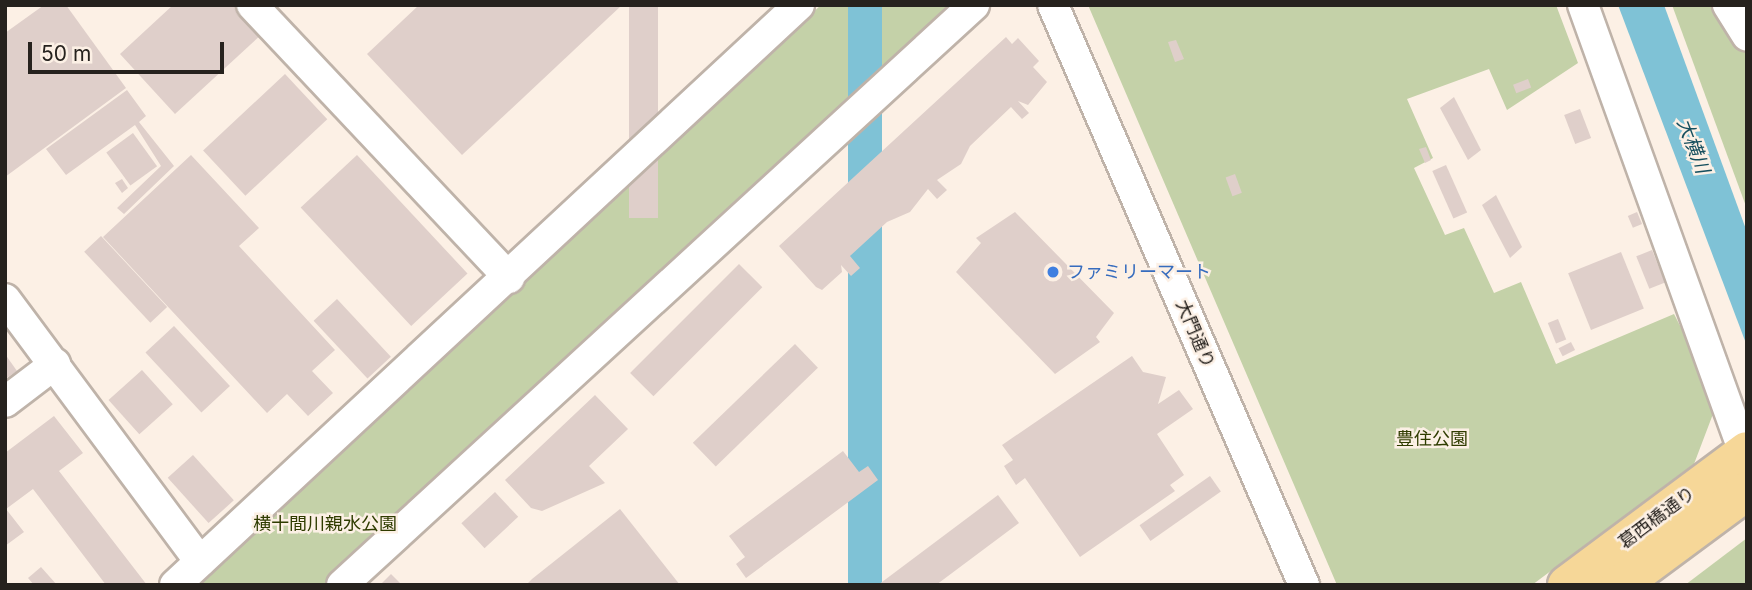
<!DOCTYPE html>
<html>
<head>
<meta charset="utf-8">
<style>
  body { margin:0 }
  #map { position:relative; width:1752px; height:590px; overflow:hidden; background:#fcf0e5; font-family:Inter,"Noto Sans JP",sans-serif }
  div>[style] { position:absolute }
  .green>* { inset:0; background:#c4d1a8 }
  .water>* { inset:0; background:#7fc2d6; transform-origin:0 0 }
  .building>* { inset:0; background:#dfcfca; transform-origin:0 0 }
  .roads { filter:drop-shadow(2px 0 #bfb3a9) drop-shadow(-2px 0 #bfb3a9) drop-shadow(0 2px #bfb3a9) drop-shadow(0 -2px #bfb3a9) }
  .minor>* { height:30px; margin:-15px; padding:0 15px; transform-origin:15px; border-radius:15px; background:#fff }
  .major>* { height:38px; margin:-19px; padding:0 19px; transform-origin:19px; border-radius:19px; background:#f6d798 }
  .dots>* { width:19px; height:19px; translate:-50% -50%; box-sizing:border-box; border:4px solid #fcf0e5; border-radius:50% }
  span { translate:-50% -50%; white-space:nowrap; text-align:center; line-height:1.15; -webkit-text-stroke:5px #fcf0e5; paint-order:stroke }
  .shop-label { font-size:18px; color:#366cbe }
  .left { translate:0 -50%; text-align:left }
  .street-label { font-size:18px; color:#26221e }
  .park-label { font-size:18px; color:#2f3c00 }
  .water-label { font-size:19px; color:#164f5e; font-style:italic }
  .frame { position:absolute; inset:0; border:7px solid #26221e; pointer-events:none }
  .scale { position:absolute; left:28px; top:42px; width:196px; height:32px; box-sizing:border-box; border:4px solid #26221e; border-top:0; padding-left:9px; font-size:21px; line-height:24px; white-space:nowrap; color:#26221e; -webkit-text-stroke:5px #fcf0e5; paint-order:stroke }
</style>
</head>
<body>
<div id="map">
  <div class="green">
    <i style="clip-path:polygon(821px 5px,959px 5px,327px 585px,190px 585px)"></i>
    <i style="clip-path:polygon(1088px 5px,1556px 5px,1578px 63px,1507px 110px,1489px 69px,1407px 99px,1433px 158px,1414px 168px,1445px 235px,1464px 228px,1494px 293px,1521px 282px,1556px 364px,1674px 314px,1716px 396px,1708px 399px,1713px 414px,1694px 464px,1532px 585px,1337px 585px)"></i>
    <i style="clip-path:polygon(1672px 5px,1747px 5px,1747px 209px)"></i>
    <i style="clip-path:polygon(1747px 538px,1747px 585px,1685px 585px)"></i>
  </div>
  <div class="water">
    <i style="left:848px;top:5px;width:34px;height:856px"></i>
    <i style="clip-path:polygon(1618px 5px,1664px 5px,1747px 232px,1747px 346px)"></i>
  </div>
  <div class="building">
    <i style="clip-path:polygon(44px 5px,66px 5px,126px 88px,5px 177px,5px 33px)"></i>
    <i style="clip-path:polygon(173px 5px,235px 5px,262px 34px,175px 114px,120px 54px)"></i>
    <i style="clip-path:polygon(419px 5px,622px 5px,462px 155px,367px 54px)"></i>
    <i style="left:629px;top:5px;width:29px;height:213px"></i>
    <i style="clip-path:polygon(1006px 37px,1012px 44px,1018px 38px,1039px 61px,1033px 67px,1047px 82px,1028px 105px,1018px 101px,1029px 113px,1022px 119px,1011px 107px,970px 146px,961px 164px,937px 180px,947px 190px,937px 199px,928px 189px,910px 212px,887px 222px,850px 256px,860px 268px,851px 276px,841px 265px,842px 272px,822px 290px,816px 287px,779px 246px)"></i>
    <i style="clip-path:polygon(1176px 40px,1184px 59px,1175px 62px,1168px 42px)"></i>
    <i style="left:285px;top:74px;width:62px;height:112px;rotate:47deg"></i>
    <i style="left:1528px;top:79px;width:9px;height:16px;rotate:69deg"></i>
    <i style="clip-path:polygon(127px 90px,146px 116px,139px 122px,174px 166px,124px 214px,117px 208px,161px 166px,135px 125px,66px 175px,46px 149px)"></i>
    <i style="clip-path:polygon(1454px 97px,1481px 150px,1468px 160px,1440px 108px)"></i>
    <i style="left:1580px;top:109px;width:31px;height:17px;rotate:69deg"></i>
    <i style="left:133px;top:133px;width:41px;height:33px;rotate:54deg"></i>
    <i style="clip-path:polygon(1426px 147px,1431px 160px,1425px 163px,1419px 149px)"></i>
    <i style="clip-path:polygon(191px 155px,259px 228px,239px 246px,335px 350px,312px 371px,333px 393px,308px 416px,287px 394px,267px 413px,103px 237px)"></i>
    <i style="left:357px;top:155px;width:162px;height:77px;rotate:47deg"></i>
    <i style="left:1446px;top:165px;width:52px;height:15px;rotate:66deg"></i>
    <i style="left:1235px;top:174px;width:20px;height:10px;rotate:70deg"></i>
    <i style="clip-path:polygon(122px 179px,128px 188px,122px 193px,115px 183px)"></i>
    <i style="clip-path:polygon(1496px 195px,1522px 247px,1510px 258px,1482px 205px)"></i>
    <i style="clip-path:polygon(1015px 212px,1114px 313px,1096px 337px,1100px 342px,1055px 374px,956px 272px,981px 243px,976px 238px)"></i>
    <i style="left:1637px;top:212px;width:13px;height:10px;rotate:67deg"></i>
    <i style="left:101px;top:236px;width:97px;height:23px;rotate:47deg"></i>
    <i style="left:1652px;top:250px;width:35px;height:17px;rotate:68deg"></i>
    <i style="left:1621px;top:252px;width:61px;height:57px;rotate:68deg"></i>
    <i style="left:739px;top:264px;width:33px;height:154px;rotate:45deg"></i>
    <i style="left:337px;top:299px;width:79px;height:32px;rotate:47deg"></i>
    <i style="left:1558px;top:319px;width:22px;height:11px;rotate:68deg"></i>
    <i style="left:174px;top:326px;width:82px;height:39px;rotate:47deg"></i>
    <i style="left:1571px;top:342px;width:9px;height:14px;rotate:63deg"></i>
    <i style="left:795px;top:344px;width:33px;height:142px;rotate:46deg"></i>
    <i style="clip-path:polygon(5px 354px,17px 371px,5px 379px)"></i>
    <i style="clip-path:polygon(1132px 356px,1143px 372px,1166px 377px,1158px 404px,1179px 390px,1193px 409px,1157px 434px,1184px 475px,1170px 485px,1175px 491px,1080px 557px,1025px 478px,1016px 485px,1004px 466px,1013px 460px,1002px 445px)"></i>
    <i style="left:142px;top:370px;width:46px;height:45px;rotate:48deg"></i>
    <i style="clip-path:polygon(595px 395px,628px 429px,589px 466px,605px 483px,542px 511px,531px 508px,505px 480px)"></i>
    <i style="clip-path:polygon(54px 416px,83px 453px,59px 471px,147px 585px,106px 585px,33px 489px,6px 509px,24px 532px,5px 546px,5px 453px)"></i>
    <i style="clip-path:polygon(843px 451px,859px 472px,868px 466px,878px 480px,746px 578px,736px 564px,745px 557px,729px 536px)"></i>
    <i style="left:193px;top:455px;width:61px;height:34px;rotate:48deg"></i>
    <i style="left:1210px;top:476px;width:19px;height:86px;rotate:55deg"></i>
    <i style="left:495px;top:492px;width:34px;height:46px;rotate:47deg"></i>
    <i style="clip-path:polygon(998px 495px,1019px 523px,936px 585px,878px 585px)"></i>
    <i style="clip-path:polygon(620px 509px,680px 585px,526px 585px,532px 579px)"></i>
    <i style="clip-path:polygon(41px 567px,57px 585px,34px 585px,28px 578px)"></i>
    <i style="clip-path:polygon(391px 574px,402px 585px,380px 585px)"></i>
  </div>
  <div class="roads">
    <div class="minor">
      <i style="left:252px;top:5px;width:375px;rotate:46.7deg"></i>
      <i style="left:1053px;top:5px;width:632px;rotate:66.6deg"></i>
      <i style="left:1583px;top:5px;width:476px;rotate:70.2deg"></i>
      <i style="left:1728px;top:5px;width:36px;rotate:58deg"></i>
      <i style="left:5px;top:299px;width:327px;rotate:53.4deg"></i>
      <i style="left:5px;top:402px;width:63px;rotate:-37.2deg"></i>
      <i style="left:175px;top:585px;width:852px;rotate:-42.91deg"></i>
      <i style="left:342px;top:585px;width:858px;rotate:-42.54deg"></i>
    </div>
    <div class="major">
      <i style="left:1567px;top:585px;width:224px;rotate:-36.7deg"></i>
      <i style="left:1620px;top:585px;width:158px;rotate:-36.5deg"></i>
    </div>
  </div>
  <div class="dots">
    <i style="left:1053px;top:272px;background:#3f7fe0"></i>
  </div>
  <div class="shop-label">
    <span class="left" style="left:1067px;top:272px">ファミリーマート</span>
  </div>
  <div class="street-label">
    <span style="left:1195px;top:334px;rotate:67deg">大門通り</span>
    <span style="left:1657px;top:518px;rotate:-37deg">葛西橋通り</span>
  </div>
  <div class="park-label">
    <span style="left:1432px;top:439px">豊住公園</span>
    <span style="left:325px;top:524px">横十間川親水公園</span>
  </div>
  <div class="water-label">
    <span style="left:1693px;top:146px;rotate:69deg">大横川</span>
  </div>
  <div class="frame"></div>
  <div class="scale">50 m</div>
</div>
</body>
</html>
